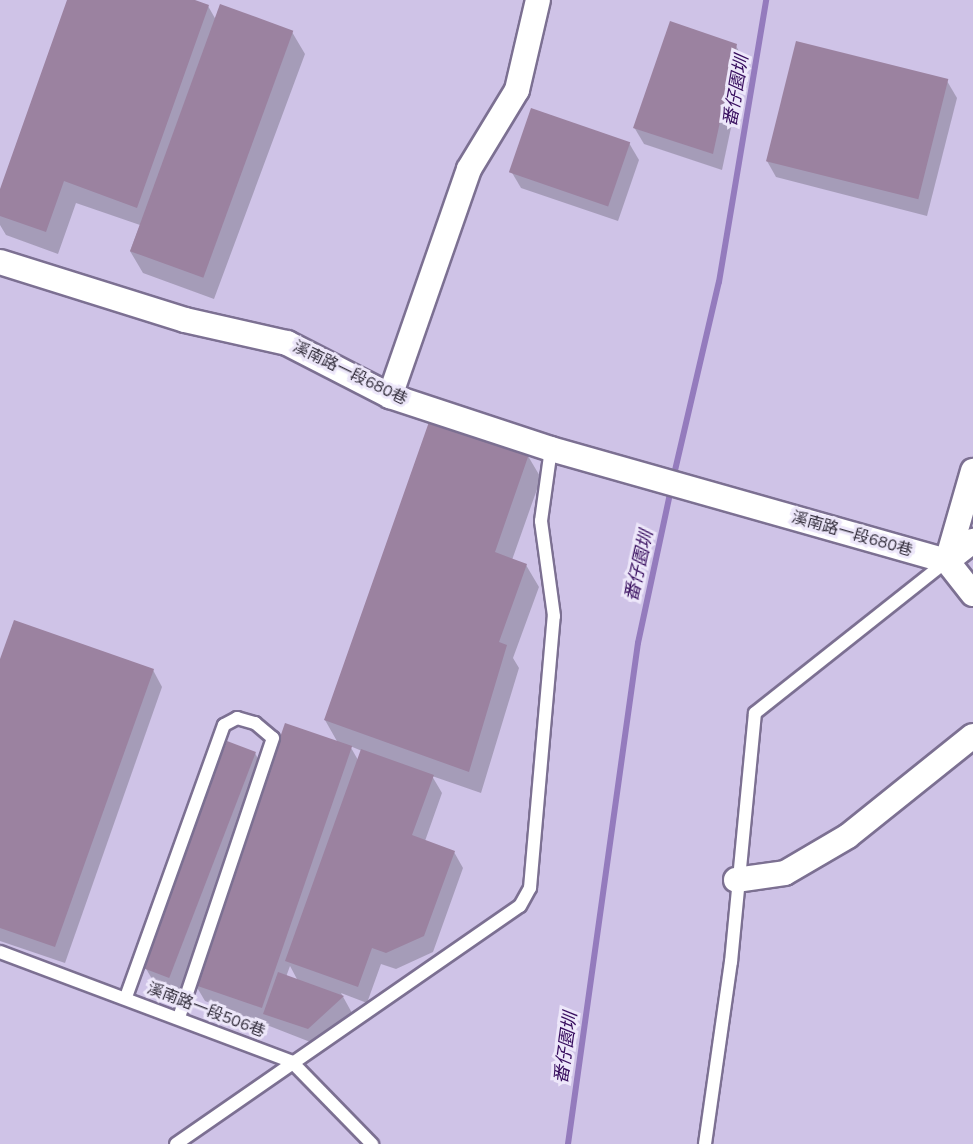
<!DOCTYPE html>
<html>
<head>
<meta charset="utf-8">
<style>
  body { margin:0 }
  #map { position:relative; width:973px; height:1144px; overflow:hidden; background:#cfc3e7; font-family:"Nunito Sans","Noto Sans TC",sans-serif }
  div>[style] { position:absolute }
  .shadow>* { inset:0; background:#0003 }
  .stream>* { height:6px; margin:-3px; padding:0 3px; transform-origin:3px; border-radius:3px; background:#947bbd }
  .building>* { inset:0; background:#9b82a0; transform-origin:0 0 }
  .roads { filter:drop-shadow(2px 0 #7c7092) drop-shadow(-2px 0 #7c7092) drop-shadow(0 2px #7c7092) drop-shadow(0 -2px #7c7092) }
  .lane>* { height:12px; margin:-6px; padding:0 6px; transform-origin:6px; border-radius:6px; background:#fff }
  .street>* { height:24px; margin:-12px; padding:0 12px; transform-origin:12px; border-radius:12px; background:#fff }
  span { translate:-50% -50%; white-space:nowrap; text-align:center; line-height:1.15; -webkit-text-stroke:6px #ede7fa; paint-order:stroke }
  .street-label { font-size:16px; color:#312c3a }
  .water-label { font-size:18px; color:#370d5e; font-style:italic }
</style>
</head>
<body>
<div id="map">
  <div class="shadow">
    <i style="clip-path:polygon(69px 0,191px 0,208px 6px,216px 20px,292px 32px,305px 54px,214px 299px,143px 273px,130px 251px,140px 225px,76px 203px,58px 254px,6px 235px,0 225px,0 193px)"></i>
    <i style="clip-path:polygon(736px 46px,745px 62px,722px 170px,644px 144px,634px 127px)"></i>
    <i style="clip-path:polygon(947px 81px,957px 98px,927px 216px,776px 177px,767px 161px)"></i>
    <i style="clip-path:polygon(629px 143px,639px 160px,618px 221px,521px 188px,511px 171px)"></i>
    <i style="clip-path:polygon(evenodd,528px 456px,541px 478px,512px 560px,526px 565px,539px 587px,513px 658px,519px 668px,481px 793px,432px 776px,442px 793px,425px 841px,454px 852px,463px 868px,433px 952px,396px 969px,381px 964px,367px 1003px,341px 993px,352px 1013px,318px 1045px,205px 1001px,195px 984px,338px 743px,325px 720px,528px 456px,350px 746px,362px 751px,358px 760px,350px 746px,528px 456px,290px 966px,298px 981px,286px 977px,290px 966px)"></i>
    <i style="clip-path:polygon(0 663px,153px 670px,162px 687px,65px 963px,0 941px)"></i>
    <i style="clip-path:polygon(255px 753px,264px 770px,182px 994px,155px 984px,145px 967px)"></i>
  </div>
  <div class="stream">
    <i style="left:673px;top:479px;width:202px;rotate:-76.9deg"></i>
    <i style="left:719px;top:282px;width:286px;rotate:-80.5deg"></i>
    <i style="left:568px;top:1144px;width:506px;rotate:-82.05deg"></i>
    <i style="left:638px;top:643px;width:157px;rotate:-77.9deg"></i>
  </div>
  <div class="building">
    <i style="clip-path:polygon(67px 0,195px 0,209px 5px,137px 208px,64px 181px,46px 232px,0 216px,0 189px)"></i>
    <i style="left:220px;top:4px;width:78px;height:263px;rotate:20deg"></i>
    <i style="clip-path:polygon(670px 21px,737px 44px,713px 154px,633px 128px)"></i>
    <i style="left:796px;top:41px;width:157px;height:124px;rotate:14deg"></i>
    <i style="left:531px;top:108px;width:105px;height:68px;rotate:19deg"></i>
    <i style="clip-path:polygon(430px 419px,529px 454px,495px 552px,527px 564px,499px 642px,507px 645px,469px 772px,324px 720px)"></i>
    <i style="clip-path:polygon(14px 620px,154px 669px,55px 947px,0 928px,0 659px)"></i>
    <i style="left:285px;top:723px;width:71px;height:277px;rotate:19deg"></i>
    <i style="left:227px;top:741px;width:31px;height:242px;rotate:21deg"></i>
    <i style="clip-path:polygon(361px 749px,434px 775px,412px 835px,455px 851px,424px 936px,386px 953px,372px 948px,358px 987px,285px 961px)"></i>
    <i style="clip-path:polygon(278px 972px,344px 996px,308px 1029px,263px 1014px)"></i>
  </div>
  <div class="roads">
    <div class="lane">
      <i style="left:0;top:952px;width:312px;rotate:20.6deg"></i>
      <i style="left:292px;top:1062px;width:115px;rotate:45.7deg"></i>
      <i style="left:126px;top:997px;width:289px;rotate:-70.2deg"></i>
      <i style="left:224px;top:725px;width:15px;rotate:-28deg"></i>
      <i style="left:237px;top:718px;width:19px;rotate:16deg"></i>
      <i style="left:255px;top:723px;width:23px;rotate:40deg"></i>
      <i style="left:273px;top:738px;width:295px;rotate:108.6deg"></i>
      <i style="left:176px;top:1144px;width:418px;rotate:-34.7deg"></i>
      <i style="left:520px;top:906px;width:21px;rotate:-61deg"></i>
      <i style="left:530px;top:888px;width:273px;rotate:-85deg"></i>
      <i style="left:554px;top:616px;width:96px;rotate:-97.8deg"></i>
      <i style="left:541px;top:521px;width:73px;rotate:-82.1deg"></i>
      <i style="left:705px;top:1144px;width:184px;rotate:-81.9deg"></i>
      <i style="left:731px;top:962px;width:250px;rotate:-84.5deg"></i>
      <i style="left:755px;top:713px;width:245px;rotate:-38.4deg"></i>
    </div>
    <div class="street">
      <i style="left:0;top:262px;width:194px;rotate:17.4deg"></i>
      <i style="left:185px;top:320px;width:105px;rotate:12.7deg"></i>
      <i style="left:287px;top:343px;width:116px;rotate:27.2deg"></i>
      <i style="left:390px;top:396px;width:169px;rotate:18.2deg"></i>
      <i style="left:551px;top:449px;width:412px;rotate:15.8deg"></i>
      <i style="left:947px;top:561px;width:42px;rotate:51.8deg"></i>
      <i style="left:390px;top:396px;width:240px;rotate:-70.8deg"></i>
      <i style="left:469px;top:169px;width:92px;rotate:-58.7deg"></i>
      <i style="left:517px;top:90px;width:92px;rotate:-76.9deg"></i>
      <i style="left:947px;top:561px;width:94px;rotate:-73.9deg"></i>
      <i style="left:947px;top:561px;width:33px;rotate:-38deg"></i>
      <i style="left:736px;top:880px;width:49px;rotate:-8.1deg"></i>
      <i style="left:785px;top:873px;width:73px;rotate:-30.4deg"></i>
      <i style="left:848px;top:836px;width:160px;rotate:-38.7deg"></i>
    </div>
  </div>
  <div class="street-label">
    <span style="left:350px;top:373px;rotate:26deg">溪南路一段680巷</span>
    <span style="left:852px;top:534px;rotate:16deg">溪南路一段680巷</span>
    <span style="left:206px;top:1010px;rotate:21deg">溪南路一段506巷</span>
  </div>
  <div class="water-label">
    <span style="left:736px;top:91px;rotate:-80deg">番仔園圳</span>
    <span style="left:639px;top:566px;rotate:-77deg">番仔園圳</span>
    <span style="left:566px;top:1048px;rotate:-82deg">番仔園圳</span>
  </div>
</div>
</body>
</html>
